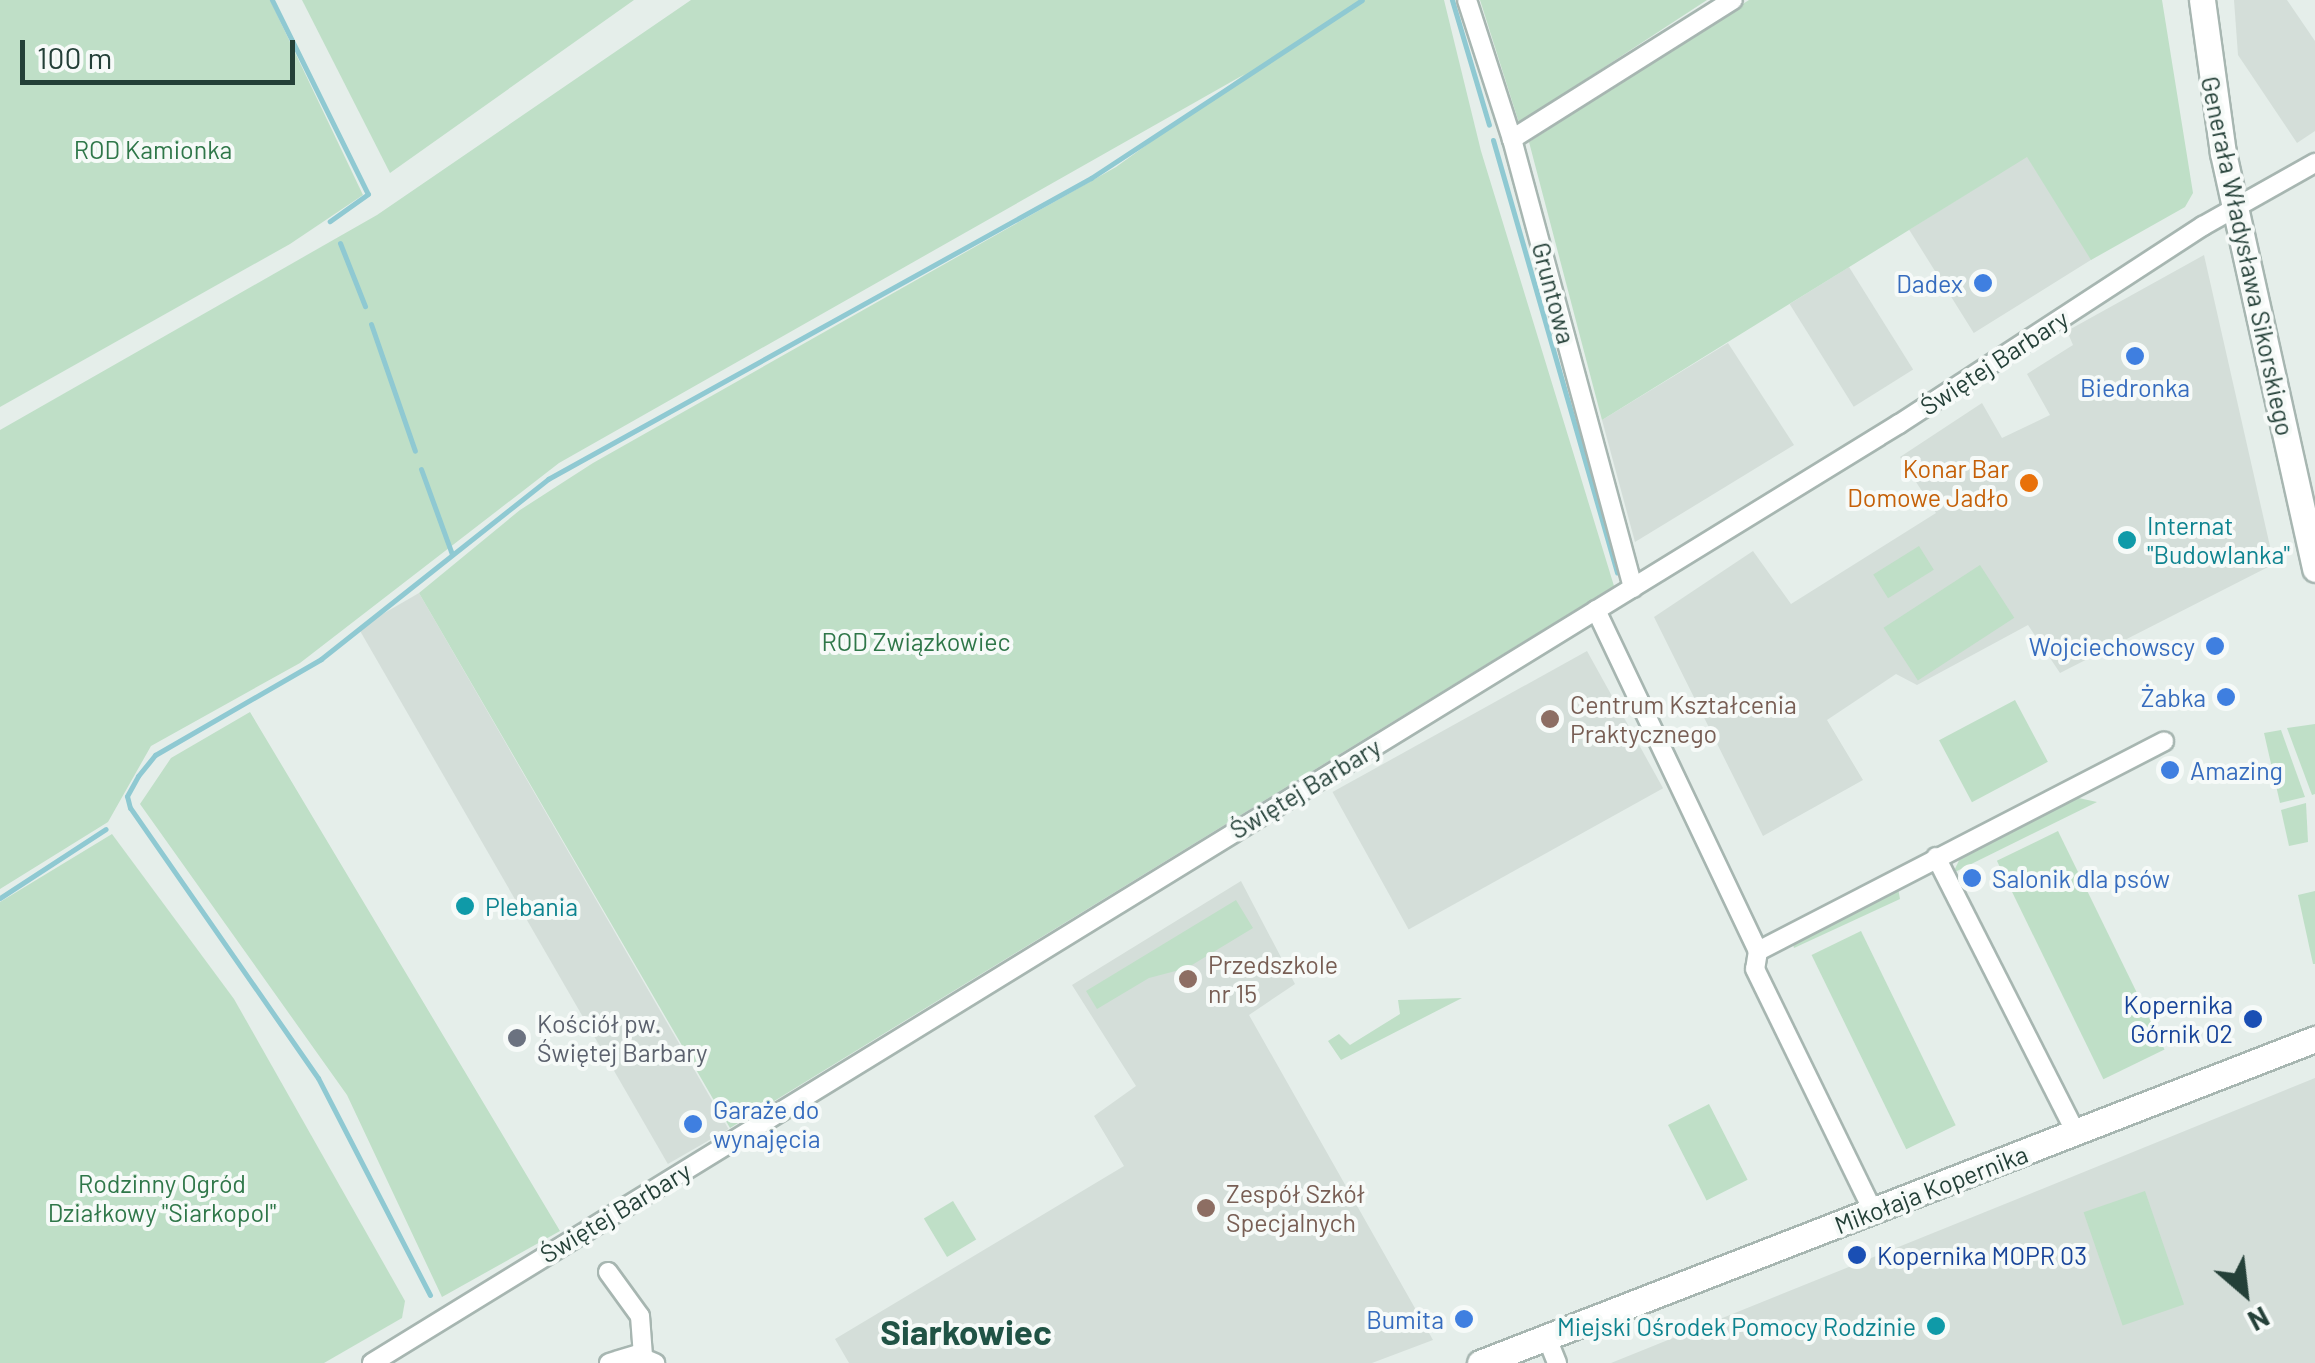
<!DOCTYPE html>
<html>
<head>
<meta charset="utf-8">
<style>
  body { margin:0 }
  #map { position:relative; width:2315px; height:1363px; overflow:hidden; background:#e5eeea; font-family:Barlow,sans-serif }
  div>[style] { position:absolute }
  .built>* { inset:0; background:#d4ded9; transform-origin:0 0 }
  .green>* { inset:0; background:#bfdfc7; transform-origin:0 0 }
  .stream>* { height:5px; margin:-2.5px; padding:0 2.5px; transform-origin:2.5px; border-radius:2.5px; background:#8fc9d2 }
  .roads { filter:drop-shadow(2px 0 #a7b6b1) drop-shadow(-2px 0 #a7b6b1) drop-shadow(0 2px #a7b6b1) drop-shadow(0 -2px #a7b6b1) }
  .street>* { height:18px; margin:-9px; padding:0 9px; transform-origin:9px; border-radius:9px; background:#fff }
  .secondary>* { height:25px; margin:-12.5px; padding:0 12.5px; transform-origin:12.5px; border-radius:12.5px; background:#fff }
  .dots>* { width:28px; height:28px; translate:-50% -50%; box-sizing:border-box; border:5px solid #f6faf8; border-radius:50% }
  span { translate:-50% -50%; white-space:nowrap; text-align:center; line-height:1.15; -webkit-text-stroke:8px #f6faf8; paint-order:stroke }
  .park-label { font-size:25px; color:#2f7749 }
  .street-label { font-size:25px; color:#244038 }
  .shop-label { font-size:25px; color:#366cbe }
  .right { translate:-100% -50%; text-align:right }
  .left { translate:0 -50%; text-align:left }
  .food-label { font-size:25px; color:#c56008 }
  .culture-label { font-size:25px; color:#0d838f }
  .education-label { font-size:25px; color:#785e54 }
  .transit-label { font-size:25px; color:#164399 }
  .worship-label { font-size:25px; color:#5b616d }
  .district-label { font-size:35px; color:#205345; font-weight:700 }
  .north { position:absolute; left:2195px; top:1243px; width:100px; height:100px; -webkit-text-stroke:8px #f6faf8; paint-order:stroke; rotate:152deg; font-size:28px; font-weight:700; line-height:40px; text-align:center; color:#244038 }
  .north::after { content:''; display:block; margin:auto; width:35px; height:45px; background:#244038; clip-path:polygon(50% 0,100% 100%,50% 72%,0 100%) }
  .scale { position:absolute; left:20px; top:40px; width:275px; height:45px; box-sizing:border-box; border:5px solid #244038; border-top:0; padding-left:12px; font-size:30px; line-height:35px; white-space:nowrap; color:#244038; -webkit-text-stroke:8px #f6faf8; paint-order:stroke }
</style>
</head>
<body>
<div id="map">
  <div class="built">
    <i style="clip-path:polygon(2234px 0,2287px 0,2315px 41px,2315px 131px,2297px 143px,2238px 55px)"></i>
    <i style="left:2027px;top:156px;width:122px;height:139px;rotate:58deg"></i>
    <i style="clip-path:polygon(2204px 255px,2274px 564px,2060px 673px,2028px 625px,1917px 685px,1896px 674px,1827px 720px,1863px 780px,1763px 836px,1654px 617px,1753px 551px,1791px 604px,1936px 513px,1900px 457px,1982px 403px,2002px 438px,2050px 415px,2027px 374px,2073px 345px,2067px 331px)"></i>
    <i style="left:1849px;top:267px;width:121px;height:70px;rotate:58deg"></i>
    <i style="clip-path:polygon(1728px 343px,1794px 445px,1635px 542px,1602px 420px)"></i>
    <i style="left:419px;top:593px;width:619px;height:70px;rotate:60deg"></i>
    <i style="left:1587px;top:651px;width:157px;height:291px;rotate:61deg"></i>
    <i style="clip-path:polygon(1241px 881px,1295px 984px,1249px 1015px,1433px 1340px,1372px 1363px,849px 1363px,835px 1339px,1124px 1166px,1094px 1116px,1136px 1086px,1072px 985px)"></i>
    <i style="clip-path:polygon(2315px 1078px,2315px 1363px,1611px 1363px,2042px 1189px)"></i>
  </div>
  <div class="green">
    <i style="clip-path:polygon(0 0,270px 0,363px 195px,290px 244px,0 407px)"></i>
    <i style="clip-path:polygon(302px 0,634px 0,390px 173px)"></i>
    <i style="clip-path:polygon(691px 0,1444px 0,1481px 151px,1614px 586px,730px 1128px,419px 593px,520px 510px,593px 463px,1116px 167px,1245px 74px,559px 463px,300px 663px,151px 746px,108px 822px,0 889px,0 430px,377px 215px)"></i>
    <i style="clip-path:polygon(1480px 0,1707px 0,1519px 123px)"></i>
    <i style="clip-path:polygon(1749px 0,2162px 0,2193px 193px,2185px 207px,2091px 260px,2027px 157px,1602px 420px,1529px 142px)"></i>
    <i style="left:1919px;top:546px;width:28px;height:54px;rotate:58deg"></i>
    <i style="left:1980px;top:565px;width:63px;height:115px;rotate:57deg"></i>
    <i style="left:2015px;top:700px;width:70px;height:86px;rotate:62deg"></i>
    <i style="clip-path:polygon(250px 712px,560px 1231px,442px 1297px,347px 1095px,140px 804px,171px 758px)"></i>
    <i style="clip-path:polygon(2315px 724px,2315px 794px,2312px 795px,2287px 728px)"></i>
    <i style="clip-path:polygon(2281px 730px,2305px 797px,2280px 803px,2264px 733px)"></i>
    <i style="clip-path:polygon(2074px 797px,2097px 802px,1953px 873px,1963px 852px)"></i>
    <i style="clip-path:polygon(2306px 803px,2308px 842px,2289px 846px,2281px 810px)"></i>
    <i style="left:2058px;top:831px;width:243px;height:68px;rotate:64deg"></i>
    <i style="clip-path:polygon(112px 834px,234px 999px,405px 1301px,402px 1318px,324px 1363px,0 1363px,0 902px)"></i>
    <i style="clip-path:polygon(1898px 888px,1900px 899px,1794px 948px,1792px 941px)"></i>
    <i style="clip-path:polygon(2315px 891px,2315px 964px,2313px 964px,2298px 895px)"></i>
    <i style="clip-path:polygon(1236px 900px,1253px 928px,1187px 968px,1149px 978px,1097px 1009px,1086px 991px)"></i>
    <i style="left:1861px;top:931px;width:216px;height:55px;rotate:64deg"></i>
    <i style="clip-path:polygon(1462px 998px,1341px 1060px,1328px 1041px,1339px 1034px,1350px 1045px,1400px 1014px,1398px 1000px)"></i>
    <i style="left:1709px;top:1104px;width:85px;height:46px;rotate:63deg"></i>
    <i style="left:2145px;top:1191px;width:120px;height:65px;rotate:71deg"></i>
    <i style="left:953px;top:1201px;width:45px;height:34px;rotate:59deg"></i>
  </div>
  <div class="stream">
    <i style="left:272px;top:0;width:216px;rotate:63.7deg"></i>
    <i style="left:368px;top:194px;width:47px;rotate:144.6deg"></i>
    <i style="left:1452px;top:0;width:130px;rotate:73.5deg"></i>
    <i style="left:1493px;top:140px;width:450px;rotate:74deg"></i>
    <i style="left:340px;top:243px;width:68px;rotate:68.4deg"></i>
    <i style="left:371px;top:324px;width:134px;rotate:70.9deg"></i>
    <i style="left:421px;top:469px;width:90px;rotate:70deg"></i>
    <i style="left:0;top:898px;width:126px;rotate:-33.1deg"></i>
    <i style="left:430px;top:1295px;width:244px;rotate:-117.3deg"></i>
    <i style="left:318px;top:1078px;width:329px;rotate:-124.8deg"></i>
    <i style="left:130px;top:808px;width:12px;rotate:-104deg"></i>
    <i style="left:127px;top:796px;width:23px;rotate:-61deg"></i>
    <i style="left:138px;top:776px;width:27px;rotate:-51deg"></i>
    <i style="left:155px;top:755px;width:192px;rotate:-30deg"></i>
    <i style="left:321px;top:659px;width:290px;rotate:-38.4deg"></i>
    <i style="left:548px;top:479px;width:621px;rotate:-29deg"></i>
    <i style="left:1091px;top:178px;width:324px;rotate:-33.3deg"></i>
  </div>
  <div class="roads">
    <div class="street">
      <i style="left:1467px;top:0;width:146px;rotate:72.1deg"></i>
      <i style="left:1512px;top:139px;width:465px;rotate:74.9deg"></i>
      <i style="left:1512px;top:139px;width:261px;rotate:-32.2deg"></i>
      <i style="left:1596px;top:610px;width:378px;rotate:64.6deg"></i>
      <i style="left:1758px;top:951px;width:18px;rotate:99deg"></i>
      <i style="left:1755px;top:969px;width:269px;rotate:64deg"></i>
      <i style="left:1936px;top:857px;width:312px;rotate:63.1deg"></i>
      <i style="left:1758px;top:951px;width:457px;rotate:-27.3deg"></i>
      <i style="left:608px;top:1272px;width:54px;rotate:54deg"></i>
      <i style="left:640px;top:1316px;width:40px;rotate:85.7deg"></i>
      <i style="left:1547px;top:1338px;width:27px;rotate:68deg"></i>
      <i style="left:372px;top:1363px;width:1793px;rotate:-31.59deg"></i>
      <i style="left:1899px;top:424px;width:363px;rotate:-33.1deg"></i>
      <i style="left:2203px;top:226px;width:129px;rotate:-29.4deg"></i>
      <i style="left:609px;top:1363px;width:28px;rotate:-17deg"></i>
      <i style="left:636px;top:1355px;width:21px;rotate:23deg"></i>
    </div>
    <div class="secondary">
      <i style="left:2202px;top:0;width:154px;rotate:82.2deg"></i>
      <i style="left:2223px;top:153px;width:426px;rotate:77.5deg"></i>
      <i style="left:1480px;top:1363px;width:896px;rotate:-21.21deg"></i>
    </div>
  </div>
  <div class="dots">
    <i style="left:1983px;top:283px;background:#3f7fe0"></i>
    <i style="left:2135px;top:356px;background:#3f7fe0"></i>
    <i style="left:2029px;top:483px;background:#e8710a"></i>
    <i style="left:2127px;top:540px;background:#0f9aa8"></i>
    <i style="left:2215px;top:646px;background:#3f7fe0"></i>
    <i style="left:2226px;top:697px;background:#3f7fe0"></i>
    <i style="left:1550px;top:719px;background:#8d6e63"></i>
    <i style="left:2170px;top:770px;background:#3f7fe0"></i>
    <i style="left:1972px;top:878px;background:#3f7fe0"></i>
    <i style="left:465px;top:906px;background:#0f9aa8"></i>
    <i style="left:1188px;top:979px;background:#8d6e63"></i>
    <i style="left:2253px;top:1019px;background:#1a4fb4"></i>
    <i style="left:517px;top:1038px;background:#6b7280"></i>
    <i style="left:693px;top:1124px;background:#3f7fe0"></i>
    <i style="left:1206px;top:1208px;background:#8d6e63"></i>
    <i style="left:1857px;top:1255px;background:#1a4fb4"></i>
    <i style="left:1464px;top:1319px;background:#3f7fe0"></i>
    <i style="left:1936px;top:1326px;background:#0f9aa8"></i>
  </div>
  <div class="park-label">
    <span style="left:153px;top:149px">ROD Kamionka</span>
    <span style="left:916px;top:641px">ROD Związkowiec</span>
    <span style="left:162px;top:1198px">Rodzinny Ogród<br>Działkowy "Siarkopol"</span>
  </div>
  <div class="street-label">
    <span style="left:2248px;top:256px;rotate:78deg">Generała Władysława Sikorskiego</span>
    <span style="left:1554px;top:293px;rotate:75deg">Gruntowa</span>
    <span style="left:1994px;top:362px;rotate:-33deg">Świętej Barbary</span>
    <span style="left:1305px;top:788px;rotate:-31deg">Świętej Barbary</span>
    <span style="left:1931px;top:1189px;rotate:-21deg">Mikołaja Kopernika</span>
    <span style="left:615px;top:1212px;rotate:-31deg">Świętej Barbary</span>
  </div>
  <div class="shop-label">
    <span class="right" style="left:1963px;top:283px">Dadex</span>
    <span style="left:2135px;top:387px">Biedronka</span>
    <span class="right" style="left:2195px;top:646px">Wojciechowscy</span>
    <span class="right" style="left:2206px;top:697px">Żabka</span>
    <span class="left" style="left:2190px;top:770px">Amazing</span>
    <span class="left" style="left:1992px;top:878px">Salonik dla psów</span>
    <span class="left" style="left:713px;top:1124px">Garaże do<br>wynajęcia</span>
    <span class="right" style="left:1444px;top:1319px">Bumita</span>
  </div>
  <div class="food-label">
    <span class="right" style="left:2009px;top:483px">Konar Bar<br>Domowe Jadło</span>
  </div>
  <div class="culture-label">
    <span class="left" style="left:2147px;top:540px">Internat<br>"Budowlanka"</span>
    <span class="left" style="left:485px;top:906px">Plebania</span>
    <span class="right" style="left:1916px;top:1326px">Miejski Ośrodek Pomocy Rodzinie</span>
  </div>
  <div class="education-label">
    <span class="left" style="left:1570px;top:719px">Centrum Kształcenia<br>Praktycznego</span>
    <span class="left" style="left:1208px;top:979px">Przedszkole<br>nr 15</span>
    <span class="left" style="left:1226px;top:1208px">Zespół Szkół<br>Specjalnych</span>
  </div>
  <div class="transit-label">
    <span class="right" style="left:2233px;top:1019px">Kopernika<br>Górnik 02</span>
    <span class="left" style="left:1877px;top:1255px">Kopernika MOPR 03</span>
  </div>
  <div class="worship-label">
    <span class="left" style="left:537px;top:1038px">Kościół pw.<br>Świętej Barbary</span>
  </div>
  <div class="district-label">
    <span style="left:966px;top:1331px">Siarkowiec</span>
  </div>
  <div class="north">N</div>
  <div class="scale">100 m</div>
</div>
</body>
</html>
